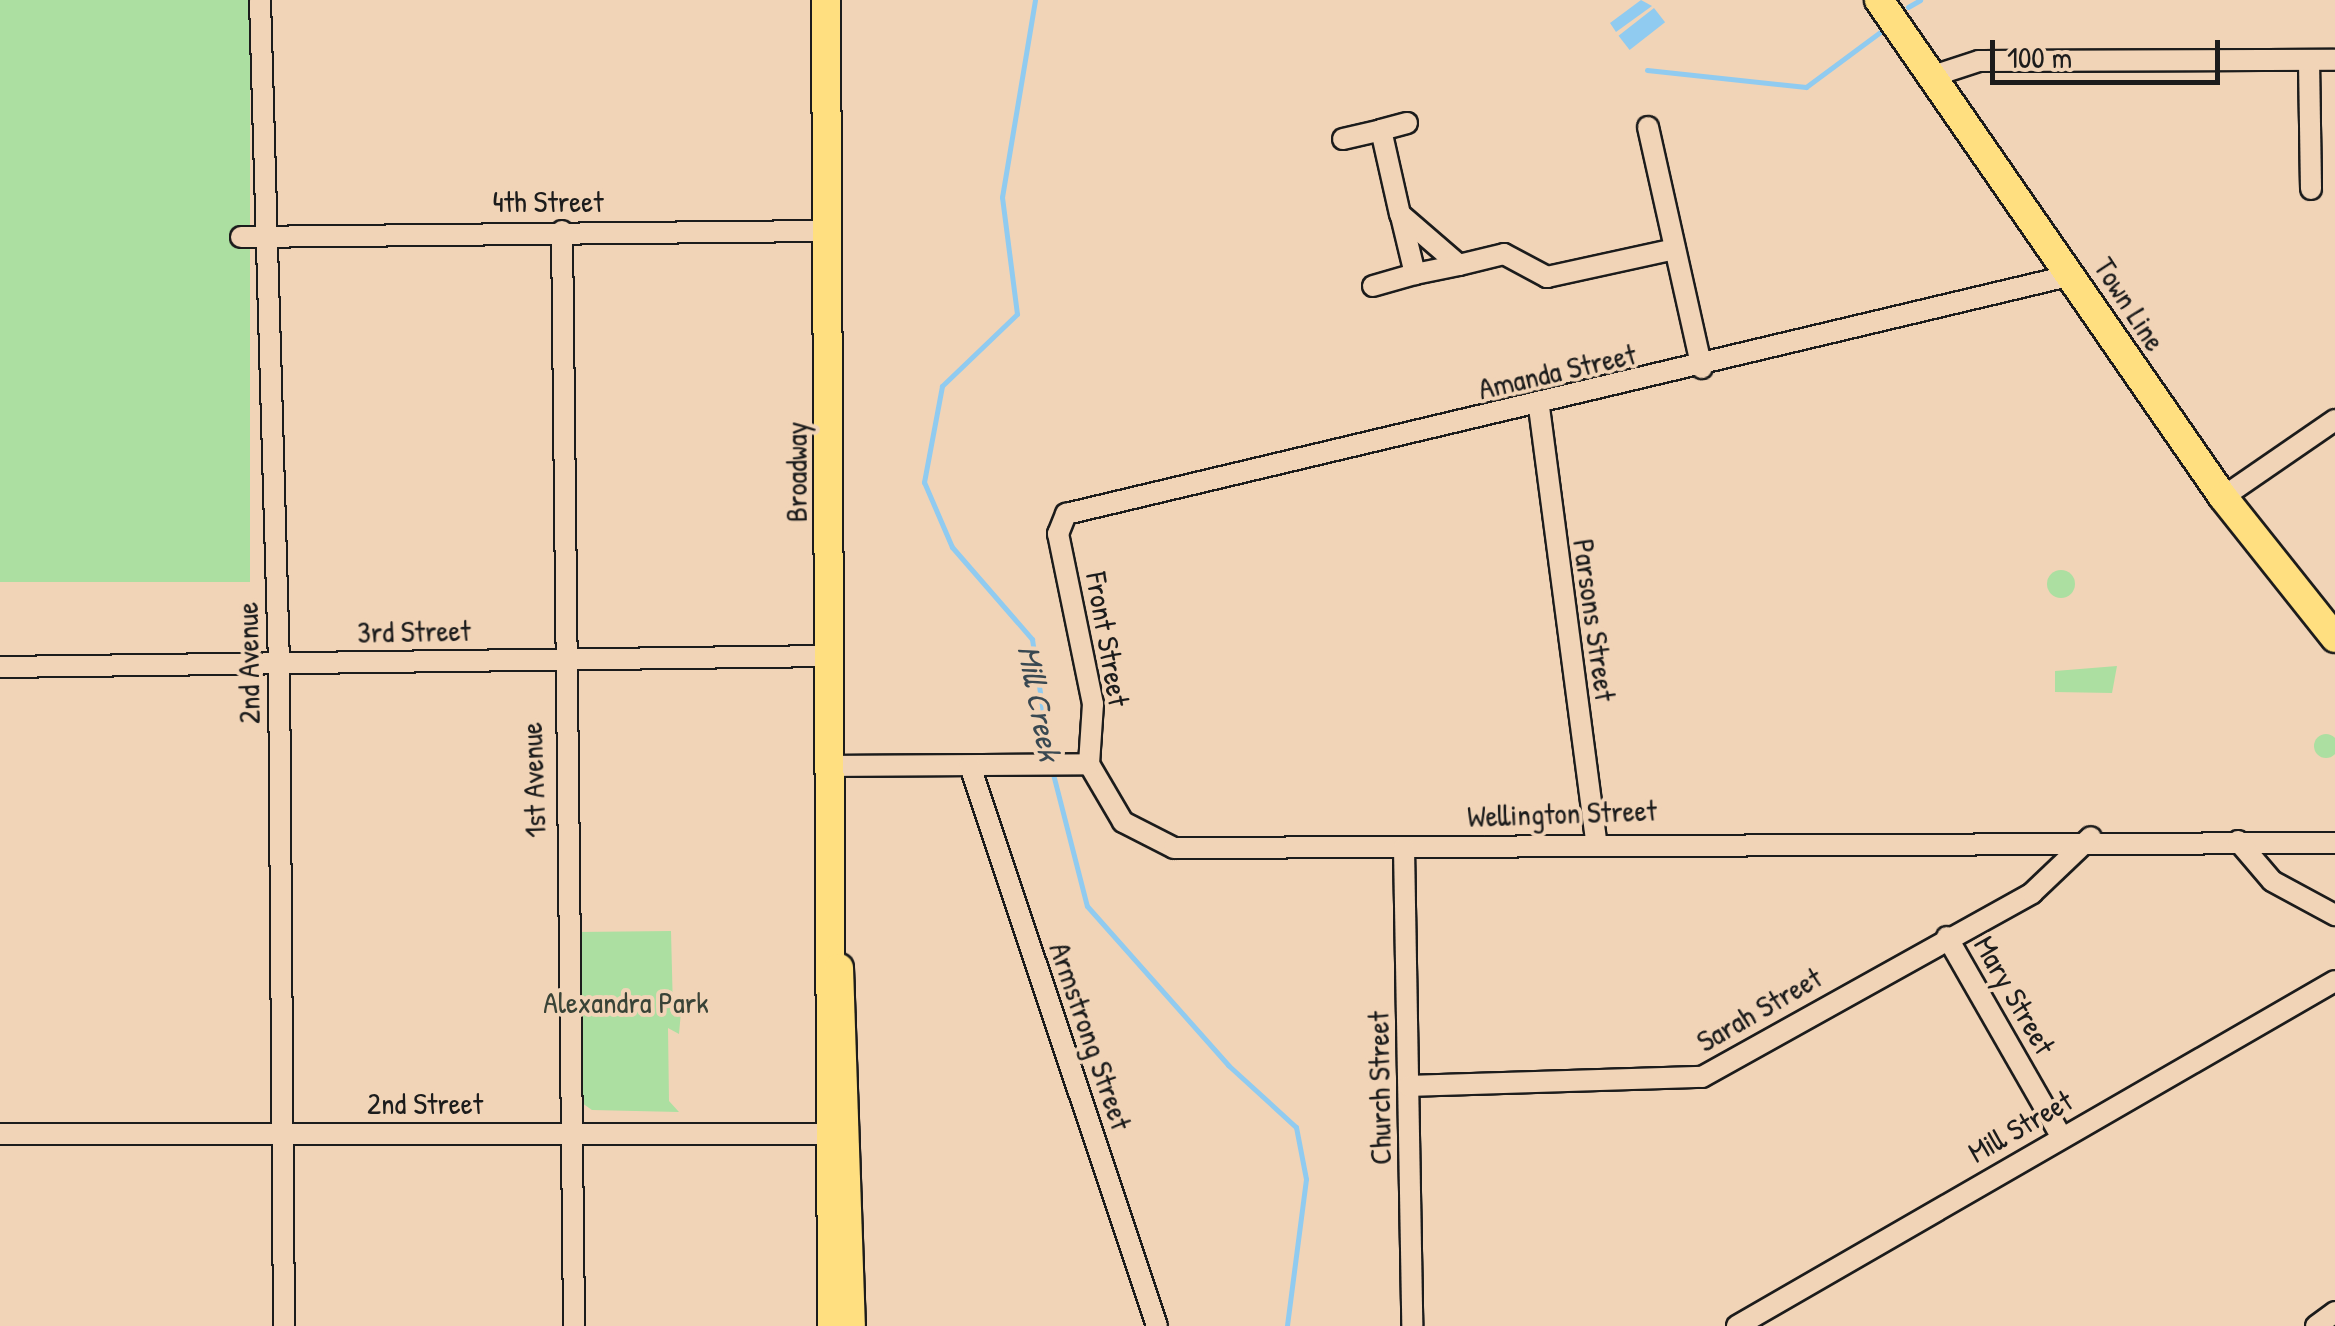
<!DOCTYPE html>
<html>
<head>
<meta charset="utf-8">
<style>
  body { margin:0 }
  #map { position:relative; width:2335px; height:1326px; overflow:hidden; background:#f1d4b7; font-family:"Patrick Hand",sans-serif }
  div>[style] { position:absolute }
  .green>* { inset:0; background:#acdfa1; transform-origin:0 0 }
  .round { border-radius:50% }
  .water>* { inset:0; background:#90cbf0; transform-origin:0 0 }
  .stream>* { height:5px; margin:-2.5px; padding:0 2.5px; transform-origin:2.5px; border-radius:2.5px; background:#90cbf0 }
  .roads { filter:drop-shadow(2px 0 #1c1c1c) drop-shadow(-2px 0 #1c1c1c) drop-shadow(0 2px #1c1c1c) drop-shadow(0 -2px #1c1c1c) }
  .minor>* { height:20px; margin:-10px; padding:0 10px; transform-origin:10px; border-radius:10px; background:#f1d4b7 }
  .major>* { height:28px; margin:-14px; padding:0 14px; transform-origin:14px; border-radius:14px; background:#ffdf80 }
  span { translate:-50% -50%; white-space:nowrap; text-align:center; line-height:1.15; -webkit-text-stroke:8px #f1d4b7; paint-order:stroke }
  .street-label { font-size:30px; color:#1c1c1c }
  .park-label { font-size:30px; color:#394337 }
  .water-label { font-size:32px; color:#394851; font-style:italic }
  .scale { position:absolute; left:1990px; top:40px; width:230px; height:45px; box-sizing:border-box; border:5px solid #1c1c1c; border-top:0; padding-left:12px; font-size:30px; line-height:35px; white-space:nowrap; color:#1c1c1c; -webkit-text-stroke:8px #f1d4b7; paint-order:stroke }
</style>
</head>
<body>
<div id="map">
  <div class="green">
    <i style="left:0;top:0;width:250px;height:582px"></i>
    <i class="round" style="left:2047px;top:570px;width:28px;height:28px"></i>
    <i style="clip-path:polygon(2117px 666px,2112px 693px,2055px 692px,2055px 671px)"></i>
    <i class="round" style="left:2314px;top:734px;width:24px;height:24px"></i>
    <i style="clip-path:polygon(671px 931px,673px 1011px,681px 1012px,679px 1034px,668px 1028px,669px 1101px,679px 1112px,592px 1110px,582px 1103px,578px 932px)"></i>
  </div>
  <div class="water">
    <i style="clip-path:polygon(1641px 0,1652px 6px,1616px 32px,1610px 23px)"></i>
    <i style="left:1654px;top:8px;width:18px;height:45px;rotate:52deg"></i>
  </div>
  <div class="stream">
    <i style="left:1035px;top:0;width:200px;rotate:99.5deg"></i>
    <i style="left:1002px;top:197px;width:118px;rotate:82.7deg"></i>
    <i style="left:1017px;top:314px;width:104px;rotate:136.2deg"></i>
    <i style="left:942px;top:386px;width:98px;rotate:100.6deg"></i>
    <i style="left:924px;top:482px;width:71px;rotate:66.7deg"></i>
    <i style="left:952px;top:547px;width:122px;rotate:49deg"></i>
    <i style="left:1032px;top:639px;width:121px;rotate:81.5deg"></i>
    <i style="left:1908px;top:7px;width:14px;rotate:-30deg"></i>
    <i style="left:1647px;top:70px;width:160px;rotate:6.1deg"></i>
    <i style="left:1806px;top:87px;width:92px;rotate:-36.6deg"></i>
    <i style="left:1052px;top:770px;width:140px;rotate:75.6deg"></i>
    <i style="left:1087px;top:906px;width:213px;rotate:48.4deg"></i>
    <i style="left:1228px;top:1065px;width:92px;rotate:42.4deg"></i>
    <i style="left:1296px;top:1127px;width:53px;rotate:79.1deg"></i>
    <i style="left:1306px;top:1179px;width:148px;rotate:97.4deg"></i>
  </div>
  <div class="roads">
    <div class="minor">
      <i style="left:260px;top:0;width:663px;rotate:88.36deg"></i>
      <i style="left:279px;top:663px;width:663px;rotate:89.57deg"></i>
      <i style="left:2309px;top:61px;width:128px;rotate:89.1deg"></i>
      <i style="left:1936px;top:75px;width:45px;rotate:-18deg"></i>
      <i style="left:1979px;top:61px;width:356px;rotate:-0.2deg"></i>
      <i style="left:1407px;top:123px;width:27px;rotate:165deg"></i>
      <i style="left:1381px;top:130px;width:86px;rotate:77.3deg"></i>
      <i style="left:1400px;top:214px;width:78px;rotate:40.8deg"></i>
      <i style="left:1459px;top:265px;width:46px;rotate:-13.7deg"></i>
      <i style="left:1504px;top:254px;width:49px;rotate:28.1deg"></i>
      <i style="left:1547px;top:277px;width:131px;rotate:-12.3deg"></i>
      <i style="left:1648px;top:127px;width:247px;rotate:77.4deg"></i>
      <i style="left:1343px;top:139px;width:39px;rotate:-13deg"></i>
      <i style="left:1401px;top:216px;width:60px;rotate:76.4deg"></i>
      <i style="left:1415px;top:274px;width:45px;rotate:-11.6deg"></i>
      <i style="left:562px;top:231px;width:1095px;rotate:89.37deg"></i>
      <i style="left:241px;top:237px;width:587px;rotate:-0.59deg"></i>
      <i style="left:1373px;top:286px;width:44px;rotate:-15.9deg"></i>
      <i style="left:1539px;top:407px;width:438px;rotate:82.5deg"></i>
      <i style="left:2223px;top:497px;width:136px;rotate:-34.5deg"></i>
      <i style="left:0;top:667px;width:830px;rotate:-0.76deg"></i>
      <i style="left:1089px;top:764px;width:60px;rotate:-86.2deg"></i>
      <i style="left:1093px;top:704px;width:174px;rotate:-101.6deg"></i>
      <i style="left:1058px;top:534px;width:22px;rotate:-68deg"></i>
      <i style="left:1066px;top:514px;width:1034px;rotate:-13.36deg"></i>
      <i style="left:1089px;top:764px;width:67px;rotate:59.6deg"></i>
      <i style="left:1123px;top:822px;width:57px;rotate:27deg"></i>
      <i style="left:1174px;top:848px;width:1161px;rotate:-0.25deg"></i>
      <i style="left:832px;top:766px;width:257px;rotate:-0.4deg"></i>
      <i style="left:970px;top:766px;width:590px;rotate:71.53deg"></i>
      <i style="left:2238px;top:841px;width:52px;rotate:49.6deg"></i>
      <i style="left:2272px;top:881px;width:72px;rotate:28.4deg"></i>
      <i style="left:1404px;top:848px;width:478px;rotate:89deg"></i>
      <i style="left:1947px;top:937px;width:229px;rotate:60.2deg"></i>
      <i style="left:1409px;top:1086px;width:293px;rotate:-1.8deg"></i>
      <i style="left:1702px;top:1077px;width:378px;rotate:-29.1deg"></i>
      <i style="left:2032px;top:893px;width:81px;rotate:-43.5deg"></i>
      <i style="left:0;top:1134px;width:843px"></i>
      <i style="left:1737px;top:1326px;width:690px;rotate:-29.98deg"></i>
      <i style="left:2316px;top:1326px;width:24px;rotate:-36deg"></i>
    </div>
    <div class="major">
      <i style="left:826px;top:0;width:1326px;rotate:89.74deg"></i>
      <i style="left:1879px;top:0;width:604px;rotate:55.31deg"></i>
      <i style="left:2223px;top:497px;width:180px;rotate:51.5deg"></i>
      <i style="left:839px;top:968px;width:358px;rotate:88.1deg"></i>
    </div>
  </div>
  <div class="street-label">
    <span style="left:548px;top:201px">4th Street</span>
    <span style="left:2130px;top:304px;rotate:57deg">Town Line</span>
    <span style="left:1557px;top:371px;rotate:-13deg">Amanda Street</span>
    <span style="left:796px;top:472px;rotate:-90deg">Broadway</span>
    <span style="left:1595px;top:620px;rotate:82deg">Parsons Street</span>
    <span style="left:414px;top:631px;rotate:-1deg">3rd Street</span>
    <span style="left:1108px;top:639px;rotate:80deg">Front Street</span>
    <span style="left:248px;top:663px;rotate:-91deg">2nd Avenue</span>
    <span style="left:533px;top:780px;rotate:-92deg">1st Avenue</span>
    <span style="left:1562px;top:813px;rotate:-2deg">Wellington Street</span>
    <span style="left:2015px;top:995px;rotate:60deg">Mary Street</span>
    <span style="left:1759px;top:1009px;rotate:-30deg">Sarah Street</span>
    <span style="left:1091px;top:1036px;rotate:71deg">Armstrong Street</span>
    <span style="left:1379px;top:1088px;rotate:-91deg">Church Street</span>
    <span style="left:425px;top:1103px">2nd Street</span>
    <span style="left:2020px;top:1126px;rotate:-30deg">Mill Street</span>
  </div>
  <div class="park-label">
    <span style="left:626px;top:1002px">Alexandra Park</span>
  </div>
  <div class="water-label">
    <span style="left:1039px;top:703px;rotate:79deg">Mill Creek</span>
  </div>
  <div class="scale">100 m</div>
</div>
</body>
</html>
